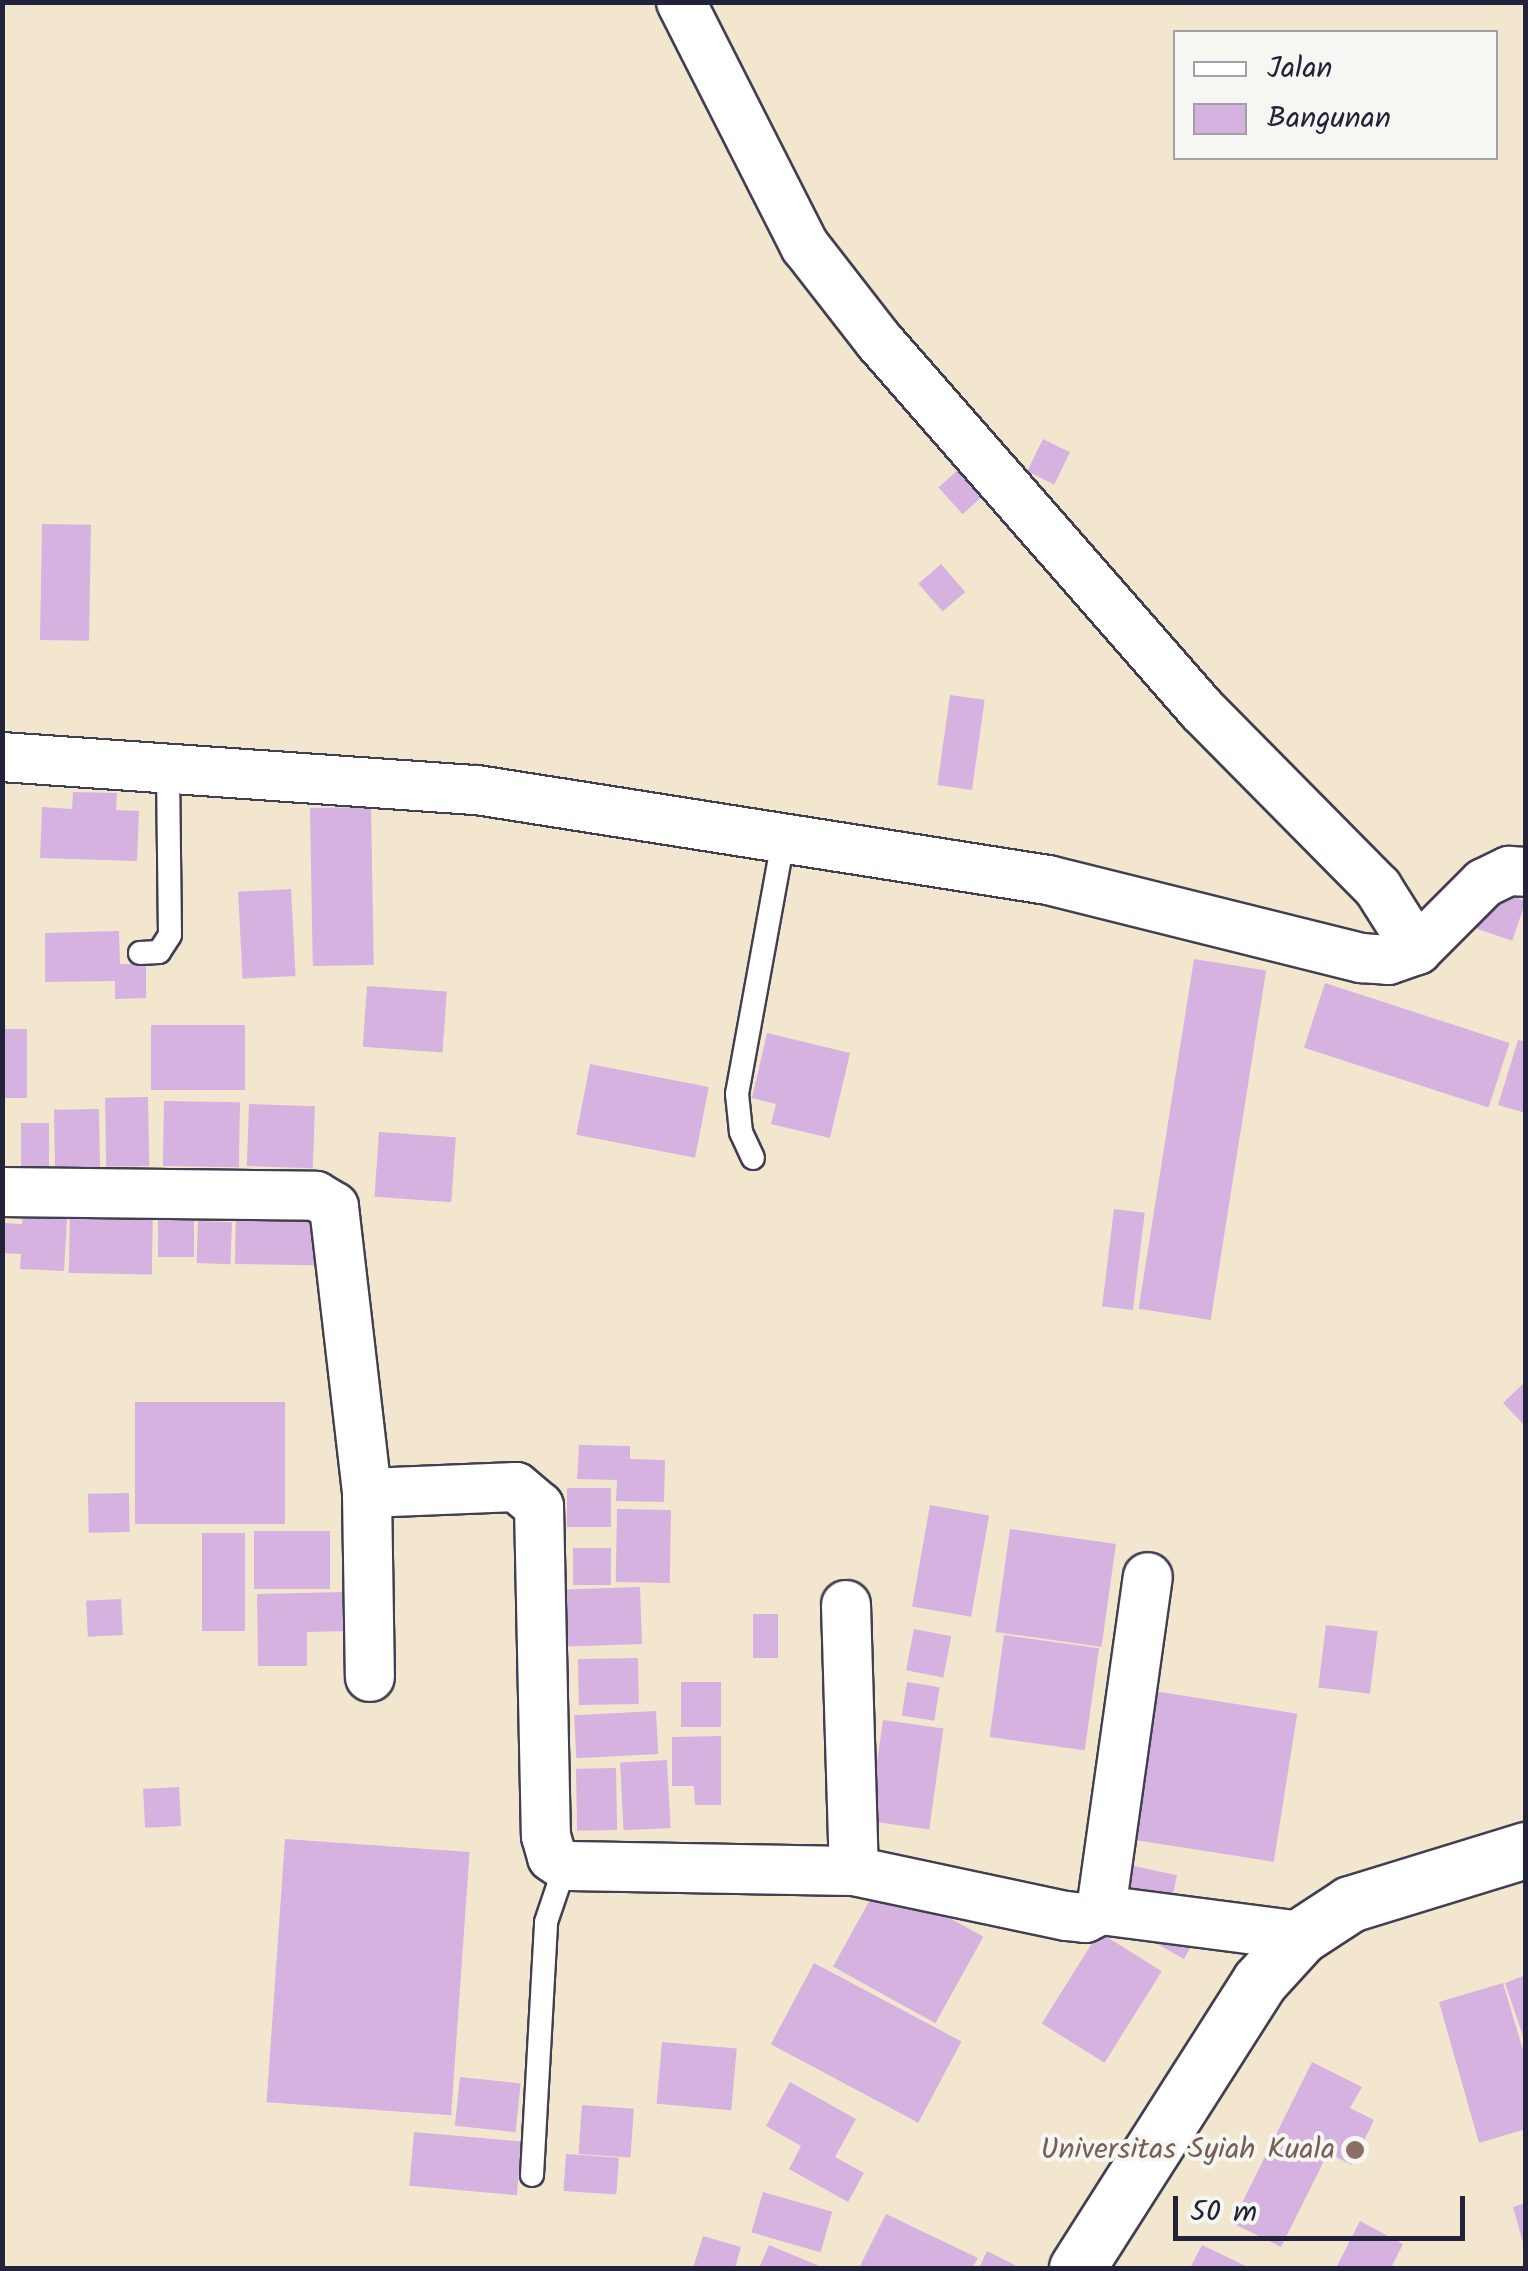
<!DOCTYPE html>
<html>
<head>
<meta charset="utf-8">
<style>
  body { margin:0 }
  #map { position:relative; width:1528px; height:2271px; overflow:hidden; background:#f2e6cf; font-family:Kalam,sans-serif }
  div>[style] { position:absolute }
  .building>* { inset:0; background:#d6b2e1; transform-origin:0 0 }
  .roads { filter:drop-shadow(2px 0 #413f51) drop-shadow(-2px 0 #413f51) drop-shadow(0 2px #413f51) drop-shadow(0 -2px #413f51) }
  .service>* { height:22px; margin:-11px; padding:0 11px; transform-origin:11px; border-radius:11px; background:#fff }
  .minor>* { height:48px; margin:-24px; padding:0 24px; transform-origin:24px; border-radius:24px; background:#fff }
  .secondary>* { height:55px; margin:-27.5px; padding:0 27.5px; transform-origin:27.5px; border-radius:27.5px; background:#fff }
  .dots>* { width:28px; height:28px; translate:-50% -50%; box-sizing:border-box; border:5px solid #f6f6f2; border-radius:50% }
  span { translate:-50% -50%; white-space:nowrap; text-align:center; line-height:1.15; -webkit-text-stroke:8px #f6f6f2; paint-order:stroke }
  .education-label { font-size:30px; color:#785e54 }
  .right { translate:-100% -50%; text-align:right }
  .frame { position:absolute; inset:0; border:5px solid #22223b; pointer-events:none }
  .legend { position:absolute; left:1173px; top:30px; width:325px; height:130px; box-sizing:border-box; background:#f6f6f2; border:2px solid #a1a1a9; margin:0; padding:12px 18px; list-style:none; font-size:30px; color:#22223b }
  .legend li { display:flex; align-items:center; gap:20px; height:50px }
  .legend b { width:50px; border:2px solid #a1a1a9 }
  .scale { position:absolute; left:1173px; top:2196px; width:292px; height:45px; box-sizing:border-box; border:5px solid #22223b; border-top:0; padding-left:12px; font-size:30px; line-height:35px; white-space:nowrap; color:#22223b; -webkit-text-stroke:8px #f6f6f2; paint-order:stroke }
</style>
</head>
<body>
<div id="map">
  <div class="building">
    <i style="left:1043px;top:439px;width:30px;height:36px;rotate:26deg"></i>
    <i style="left:960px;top:468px;width:36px;height:29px;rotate:48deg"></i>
    <i style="left:42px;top:524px;width:49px;height:116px;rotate:1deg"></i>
    <i style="left:941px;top:564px;width:37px;height:30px;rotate:49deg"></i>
    <i style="left:950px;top:695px;width:35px;height:91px;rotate:8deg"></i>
    <i style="clip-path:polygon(73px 792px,117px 793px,116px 810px,139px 811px,137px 861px,40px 858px,42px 807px,72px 809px)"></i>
    <i style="left:371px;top:807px;width:158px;height:61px;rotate:89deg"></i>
    <i style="left:1488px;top:888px;width:40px;height:42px;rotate:19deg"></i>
    <i style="left:291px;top:889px;width:87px;height:53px;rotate:87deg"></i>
    <i style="clip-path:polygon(119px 931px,120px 964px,146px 964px,146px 998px,115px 999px,115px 981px,45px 982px,45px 933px)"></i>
    <i style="left:1194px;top:959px;width:73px;height:354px;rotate:9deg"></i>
    <i style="left:1325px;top:983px;width:194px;height:68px;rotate:18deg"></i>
    <i style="left:367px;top:986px;width:80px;height:61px;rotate:4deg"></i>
    <i style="left:151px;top:1025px;width:94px;height:65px"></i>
    <i style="left:2px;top:1029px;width:25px;height:69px"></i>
    <i style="clip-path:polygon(767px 1033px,850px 1053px,830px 1138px,771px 1124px,776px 1104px,752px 1098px)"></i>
    <i style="clip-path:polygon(1518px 1040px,1526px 1042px,1526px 1113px,1498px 1105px)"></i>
    <i style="left:590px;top:1064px;width:121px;height:72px;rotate:11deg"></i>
    <i style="left:148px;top:1097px;width:69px;height:43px;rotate:89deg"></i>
    <i style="left:164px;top:1101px;width:76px;height:65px;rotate:1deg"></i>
    <i style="left:249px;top:1104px;width:66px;height:62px;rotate:2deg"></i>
    <i style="left:99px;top:1109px;width:58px;height:45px;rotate:89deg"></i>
    <i style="left:21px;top:1123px;width:28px;height:44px"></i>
    <i style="left:379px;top:1132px;width:77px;height:65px;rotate:4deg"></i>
    <i style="left:158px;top:1200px;width:36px;height:57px"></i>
    <i style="left:70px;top:1204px;width:83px;height:69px;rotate:1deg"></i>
    <i style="left:236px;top:1204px;width:88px;height:60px;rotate:1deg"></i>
    <i style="clip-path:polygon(24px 1206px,50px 1207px,49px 1218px,67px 1219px,64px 1271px,20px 1269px,21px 1254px,2px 1253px,2px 1223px,22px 1224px)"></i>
    <i style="left:1114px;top:1209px;width:31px;height:98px;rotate:7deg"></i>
    <i style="left:198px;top:1221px;width:34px;height:42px;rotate:2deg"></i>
    <i style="clip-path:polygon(1526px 1381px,1526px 1427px,1503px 1403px)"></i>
    <i style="left:135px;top:1402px;width:150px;height:122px"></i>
    <i style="clip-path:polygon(579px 1445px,630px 1446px,630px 1459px,665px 1460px,664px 1502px,616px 1501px,617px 1480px,577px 1479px)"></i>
    <i style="left:611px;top:1488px;width:39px;height:44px;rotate:90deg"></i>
    <i style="left:129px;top:1493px;width:39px;height:41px;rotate:89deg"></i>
    <i style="left:930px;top:1505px;width:60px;height:103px;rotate:10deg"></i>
    <i style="left:617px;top:1509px;width:54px;height:73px;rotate:1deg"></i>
    <i style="left:1010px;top:1529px;width:107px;height:104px;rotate:8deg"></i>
    <i style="left:254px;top:1531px;width:76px;height:58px"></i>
    <i style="left:202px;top:1533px;width:43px;height:98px"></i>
    <i style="left:573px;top:1548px;width:38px;height:37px"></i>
    <i style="left:640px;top:1587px;width:57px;height:75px;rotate:88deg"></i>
    <i style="clip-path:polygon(347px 1592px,348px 1631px,307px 1632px,307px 1666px,258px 1666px,257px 1594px)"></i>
    <i style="left:121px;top:1599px;width:36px;height:35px;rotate:87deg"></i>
    <i style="left:753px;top:1614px;width:25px;height:44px"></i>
    <i style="left:1326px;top:1625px;width:52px;height:63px;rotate:7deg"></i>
    <i style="left:914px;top:1629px;width:38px;height:42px;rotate:11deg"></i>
    <i style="left:1004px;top:1635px;width:96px;height:103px;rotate:8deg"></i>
    <i style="left:638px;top:1658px;width:46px;height:60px;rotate:89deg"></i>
    <i style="left:681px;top:1682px;width:40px;height:45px"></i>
    <i style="left:907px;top:1682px;width:33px;height:34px;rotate:9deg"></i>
    <i style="left:1154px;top:1691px;width:145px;height:150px;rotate:9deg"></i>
    <i style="left:656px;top:1711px;width:43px;height:82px;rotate:87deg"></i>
    <i style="left:883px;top:1720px;width:61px;height:102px;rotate:8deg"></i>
    <i style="clip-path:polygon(721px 1736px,721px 1805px,695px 1805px,694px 1786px,672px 1786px,672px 1737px)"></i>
    <i style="left:667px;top:1760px;width:68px;height:47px;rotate:87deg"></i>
    <i style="left:616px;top:1768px;width:62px;height:40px;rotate:89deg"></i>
    <i style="left:179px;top:1787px;width:39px;height:36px;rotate:87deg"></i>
    <i style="left:285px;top:1839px;width:185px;height:264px;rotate:4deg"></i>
    <i style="left:1134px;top:1866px;width:44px;height:37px;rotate:12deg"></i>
    <i style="left:881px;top:1880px;width:117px;height:99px;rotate:29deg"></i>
    <i style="left:1099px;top:1932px;width:74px;height:108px;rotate:32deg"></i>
    <i style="clip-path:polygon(1199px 1932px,1184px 1959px,1148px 1939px)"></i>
    <i style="left:814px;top:1963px;width:167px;height:92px;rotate:28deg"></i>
    <i style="clip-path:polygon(1526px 1975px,1526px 2042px,1525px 2042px,1505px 1983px)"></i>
    <i style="clip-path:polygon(1503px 1983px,1526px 2060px,1526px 2129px,1479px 2143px,1439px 2002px)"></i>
    <i style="left:662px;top:2042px;width:75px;height:62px;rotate:5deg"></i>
    <i style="clip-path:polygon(1312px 2062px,1362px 2087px,1350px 2108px,1374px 2120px,1352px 2165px,1328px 2153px,1281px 2247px,1232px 2223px)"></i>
    <i style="left:460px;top:2077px;width:61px;height:49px;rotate:6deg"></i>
    <i style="clip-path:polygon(790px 2082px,856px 2119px,835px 2157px,864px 2173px,848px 2202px,789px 2169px,801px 2146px,766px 2126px)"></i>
    <i style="left:582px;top:2105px;width:52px;height:49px;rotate:4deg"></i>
    <i style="left:414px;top:2132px;width:108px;height:54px;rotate:5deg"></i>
    <i style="left:566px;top:2154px;width:53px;height:37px;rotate:4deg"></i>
    <i style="left:763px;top:2192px;width:72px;height:42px;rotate:16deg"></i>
    <i style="clip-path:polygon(1526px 2203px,1526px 2246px,1524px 2246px,1513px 2207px)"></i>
    <i style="clip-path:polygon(886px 2214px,978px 2258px,972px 2268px,859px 2268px)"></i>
    <i style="clip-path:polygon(1360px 2221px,1403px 2244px,1391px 2268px,1336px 2268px)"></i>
    <i style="clip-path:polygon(703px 2236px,741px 2247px,735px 2268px,693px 2268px)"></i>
    <i style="clip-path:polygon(769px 2245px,824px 2268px,759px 2268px)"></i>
    <i style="clip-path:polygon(1202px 2245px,1250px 2268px,1190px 2268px)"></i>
    <i style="clip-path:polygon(987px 2251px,1015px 2265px,1013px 2268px,979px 2268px)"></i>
  </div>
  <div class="roads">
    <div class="service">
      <i style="left:140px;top:953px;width:19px;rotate:-3deg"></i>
      <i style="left:159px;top:952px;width:20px;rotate:-57deg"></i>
      <i style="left:170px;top:935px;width:167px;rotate:-90.7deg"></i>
      <i style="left:753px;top:1158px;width:29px;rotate:-115deg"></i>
      <i style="left:741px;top:1132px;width:38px;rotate:-96deg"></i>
      <i style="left:737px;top:1094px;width:262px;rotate:-79.7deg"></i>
      <i style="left:532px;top:2175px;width:253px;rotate:-86.8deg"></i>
      <i style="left:546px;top:1922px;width:59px;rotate:-71.3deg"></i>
    </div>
    <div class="minor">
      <i style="left:681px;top:2px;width:274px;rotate:63.1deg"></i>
      <i style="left:805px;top:246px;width:120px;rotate:52.1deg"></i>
      <i style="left:879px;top:341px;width:490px;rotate:48.8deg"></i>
      <i style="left:1202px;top:710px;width:250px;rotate:45.3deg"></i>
      <i style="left:1378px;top:888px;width:73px;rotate:57.8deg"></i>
      <i style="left:2px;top:757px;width:476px;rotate:4deg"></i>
      <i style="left:477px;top:790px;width:578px;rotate:8.96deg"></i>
      <i style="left:1048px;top:880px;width:323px;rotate:14deg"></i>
      <i style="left:1361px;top:958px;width:27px;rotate:4deg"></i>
      <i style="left:1388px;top:960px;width:31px;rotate:-19deg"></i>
      <i style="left:1417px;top:950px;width:95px;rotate:-45deg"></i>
      <i style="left:1484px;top:883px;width:28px;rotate:-26deg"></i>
      <i style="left:1509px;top:871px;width:17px;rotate:3deg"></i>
      <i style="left:2px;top:1192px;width:314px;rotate:0.7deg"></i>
      <i style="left:316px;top:1196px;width:21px;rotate:31deg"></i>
      <i style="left:334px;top:1207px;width:288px;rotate:83.4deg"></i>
      <i style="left:367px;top:1493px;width:149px;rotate:-2.3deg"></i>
      <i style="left:516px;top:1487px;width:30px;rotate:40deg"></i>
      <i style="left:539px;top:1506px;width:330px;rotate:88.8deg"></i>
      <i style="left:546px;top:1836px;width:22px;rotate:74deg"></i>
      <i style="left:552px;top:1857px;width:16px;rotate:35deg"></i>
      <i style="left:565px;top:1866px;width:289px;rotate:1deg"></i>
      <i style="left:854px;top:1871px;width:217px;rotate:12deg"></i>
      <i style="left:1066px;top:1916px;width:19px;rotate:6deg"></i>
      <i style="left:1085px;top:1918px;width:18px;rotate:-27deg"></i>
      <i style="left:1101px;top:1910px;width:202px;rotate:7.4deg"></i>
      <i style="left:367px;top:1493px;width:184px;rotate:89.1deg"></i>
      <i style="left:846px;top:1605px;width:266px;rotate:88.3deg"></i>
      <i style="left:1101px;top:1910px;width:336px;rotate:-82deg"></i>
    </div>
    <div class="secondary">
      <i style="left:1077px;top:2268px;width:339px;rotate:-57.5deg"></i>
      <i style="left:1259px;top:1982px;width:62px;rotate:-47.6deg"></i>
      <i style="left:1301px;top:1936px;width:59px;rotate:-33.1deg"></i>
      <i style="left:1350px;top:1904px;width:184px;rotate:-17.1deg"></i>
    </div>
  </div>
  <div class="dots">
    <i style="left:1355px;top:2150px;background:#8d6e63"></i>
  </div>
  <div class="education-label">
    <span class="right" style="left:1335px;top:2150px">Universitas Syiah Kuala</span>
  </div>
  <div class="frame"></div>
  <ul class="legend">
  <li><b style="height:12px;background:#fff"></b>Jalan</li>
  <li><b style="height:28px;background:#d6b2e1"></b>Bangunan</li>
  </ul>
  <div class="scale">50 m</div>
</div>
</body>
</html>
